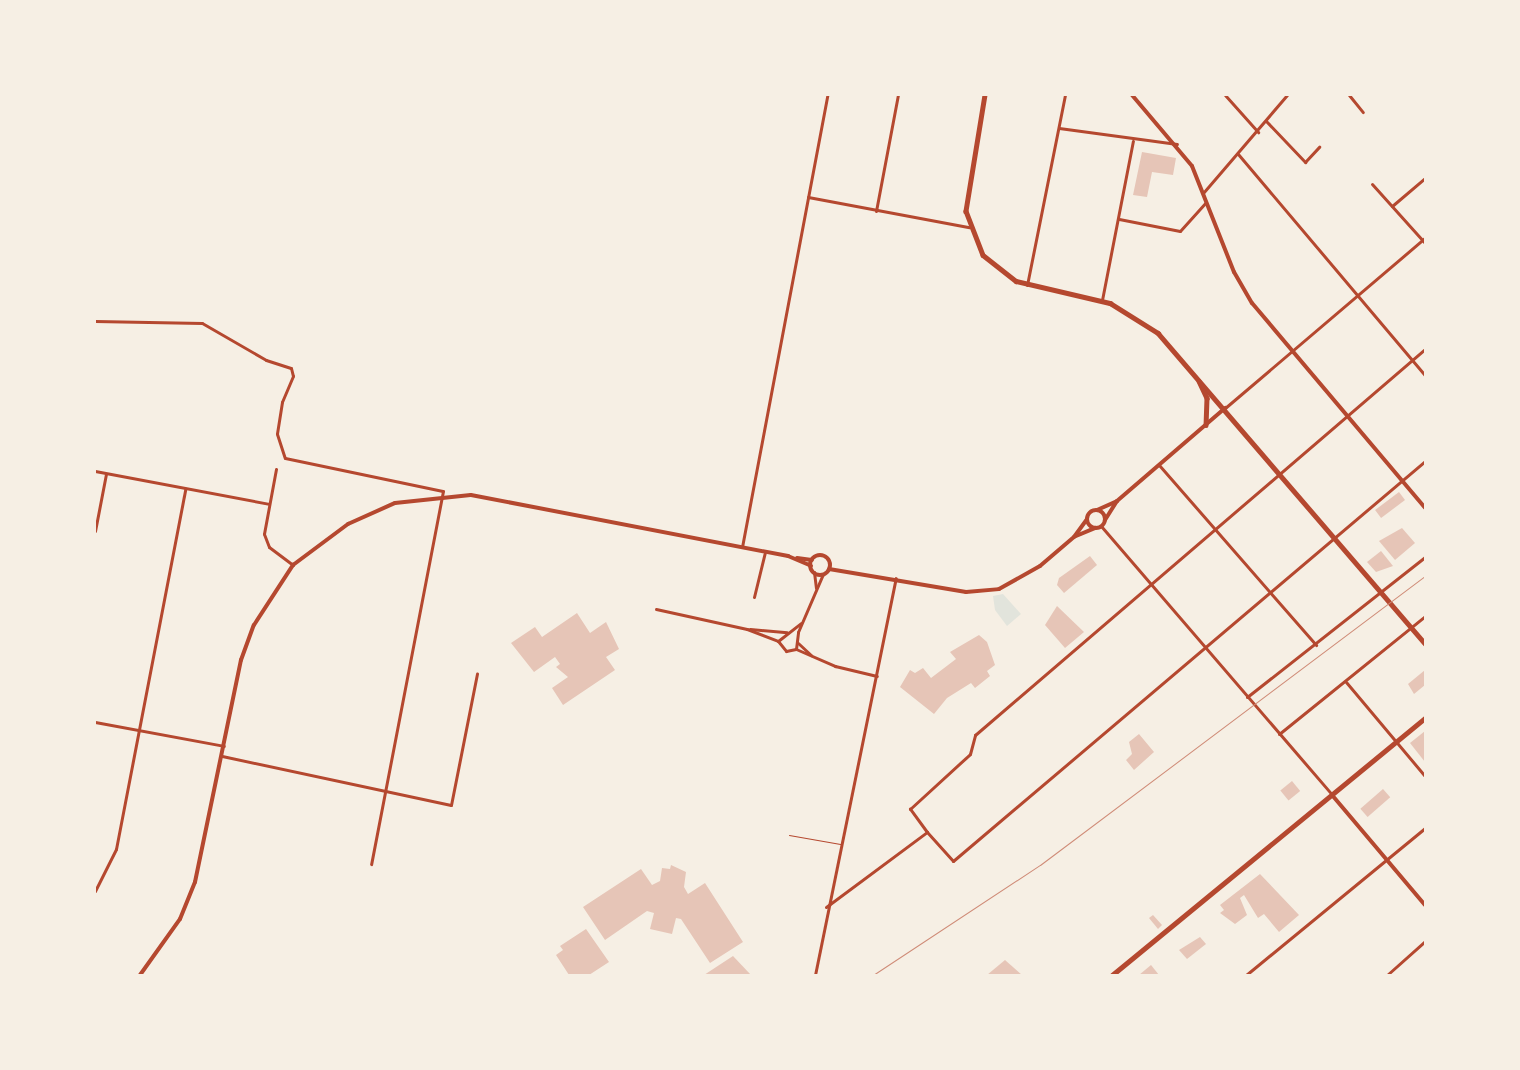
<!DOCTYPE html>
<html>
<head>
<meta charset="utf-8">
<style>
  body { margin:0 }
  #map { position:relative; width:1520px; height:1070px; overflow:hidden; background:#f6efe4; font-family:"Times New Roman",serif }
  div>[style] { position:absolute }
  .green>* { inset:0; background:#e2e4dc }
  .building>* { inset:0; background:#e6c5b7; transform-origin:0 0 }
  .service>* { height:1px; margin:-0.5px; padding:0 0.5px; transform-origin:0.5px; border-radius:0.5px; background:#b5482f }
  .minor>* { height:3px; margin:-1.5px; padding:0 1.5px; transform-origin:1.5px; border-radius:1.5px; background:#b5482f }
  .tertiary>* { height:4px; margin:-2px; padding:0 2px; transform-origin:2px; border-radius:2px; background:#b5482f }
  .tertiary>.ring { margin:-2px; padding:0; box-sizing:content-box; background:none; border:4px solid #b5482f; border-radius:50% }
  .secondary>* { height:4.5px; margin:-2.25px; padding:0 2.25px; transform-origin:2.25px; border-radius:2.25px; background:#b5482f }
  .primary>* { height:5px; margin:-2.5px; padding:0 2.5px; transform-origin:2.5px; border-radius:2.5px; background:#b5482f }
  .rail>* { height:1px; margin:-0.5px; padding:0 0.5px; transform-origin:0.5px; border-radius:0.5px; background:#cf8b77 }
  span { translate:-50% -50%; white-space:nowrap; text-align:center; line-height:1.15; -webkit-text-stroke:5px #f6efe4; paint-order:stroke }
  .frame { position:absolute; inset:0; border:96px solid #f6efe4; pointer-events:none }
</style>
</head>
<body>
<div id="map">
  <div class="green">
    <i style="clip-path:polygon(1003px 594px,1021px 614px,1007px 626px,995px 610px,993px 596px)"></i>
  </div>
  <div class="building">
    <i style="clip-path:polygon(1142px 152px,1176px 158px,1173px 175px,1152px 172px,1147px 197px,1133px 195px)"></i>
    <i style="left:1399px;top:492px;width:10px;height:30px;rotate:53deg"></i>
    <i style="clip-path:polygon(1402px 528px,1415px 543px,1395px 560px,1379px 541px)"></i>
    <i style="clip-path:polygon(1381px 551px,1393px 566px,1376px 572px,1367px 562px)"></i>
    <i style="clip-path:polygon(1090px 556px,1097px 565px,1064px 593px,1057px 585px,1059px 578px)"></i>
    <i style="clip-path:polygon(1057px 606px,1084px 632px,1065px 648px,1045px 625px)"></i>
    <i style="clip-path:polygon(577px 613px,590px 633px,606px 622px,619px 649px,606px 657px,615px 670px,563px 705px,552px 688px,568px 677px,556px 667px,560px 664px,555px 657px,534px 672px,511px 643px,535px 627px,542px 637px)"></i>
    <i style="clip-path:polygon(979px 635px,987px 642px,995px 665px,987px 671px,990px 676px,975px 688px,971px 683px,947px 698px,934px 714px,900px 687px,910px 670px,915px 673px,923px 668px,931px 678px,956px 659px,950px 652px)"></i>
    <i style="clip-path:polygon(1425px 670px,1425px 685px,1414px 694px,1408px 684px)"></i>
    <i style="clip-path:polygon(1425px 731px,1425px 762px,1410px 743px)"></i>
    <i style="clip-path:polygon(1139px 734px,1154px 752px,1134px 770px,1126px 760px,1132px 754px,1129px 742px)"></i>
    <i style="left:1292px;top:781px;width:13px;height:15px;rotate:51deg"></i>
    <i style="left:1383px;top:789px;width:11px;height:30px;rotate:49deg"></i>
    <i style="clip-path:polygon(671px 865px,686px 872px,684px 887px,688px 894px,705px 883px,743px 942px,710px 963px,681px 919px,676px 918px,672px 934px,650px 929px,654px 913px,647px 911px,605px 940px,583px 907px,641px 869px,652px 885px,660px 881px,662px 868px,670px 869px)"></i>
    <i style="clip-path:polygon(1260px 874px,1299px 915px,1279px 932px,1264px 914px,1258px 918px,1244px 895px,1240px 898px,1247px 915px,1235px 924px,1220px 913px,1224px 910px,1220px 905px)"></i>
    <i style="clip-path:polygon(1153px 915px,1162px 925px,1158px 929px,1149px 918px)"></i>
    <i style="clip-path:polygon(586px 929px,609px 962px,589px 975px,569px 975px,556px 955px,563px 950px,560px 946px)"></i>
    <i style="clip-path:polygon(1200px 937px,1206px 944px,1187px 959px,1179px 950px)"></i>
    <i style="clip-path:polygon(733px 956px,751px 975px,704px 975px)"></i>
    <i style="clip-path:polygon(1005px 960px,1022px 975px,987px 975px)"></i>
    <i style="clip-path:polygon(1151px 965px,1159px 975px,1139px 975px)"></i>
  </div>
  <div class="service">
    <i style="left:789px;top:835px;width:52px;rotate:10deg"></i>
  </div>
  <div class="minor">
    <i style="left:1225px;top:95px;width:50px;rotate:48.3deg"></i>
    <i style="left:1349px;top:95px;width:22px;rotate:51deg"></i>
    <i style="left:1266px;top:121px;width:57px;rotate:46.4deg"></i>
    <i style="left:1305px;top:162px;width:21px;rotate:-47deg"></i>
    <i style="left:1059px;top:128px;width:119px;rotate:7.7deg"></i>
    <i style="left:1238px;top:154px;width:289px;rotate:49.8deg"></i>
    <i style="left:1372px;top:184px;width:79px;rotate:48.1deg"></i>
    <i style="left:1203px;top:193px;width:129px;rotate:-49.4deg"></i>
    <i style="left:808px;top:197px;width:164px;rotate:10.6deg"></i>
    <i style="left:1392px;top:206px;width:43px;rotate:-40.3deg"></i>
    <i style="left:876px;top:211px;width:118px;rotate:-79.3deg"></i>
    <i style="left:1119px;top:219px;width:62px;rotate:11.1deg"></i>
    <i style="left:1180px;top:231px;width:39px;rotate:-48deg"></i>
    <i style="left:1027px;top:285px;width:194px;rotate:-78.7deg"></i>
    <i style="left:1102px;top:300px;width:162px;rotate:-79deg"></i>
    <i style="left:95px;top:321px;width:107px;rotate:1.1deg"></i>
    <i style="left:202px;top:323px;width:74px;rotate:30deg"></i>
    <i style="left:266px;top:360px;width:26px;rotate:18deg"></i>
    <i style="left:291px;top:368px;width:8px;rotate:76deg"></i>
    <i style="left:293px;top:376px;width:28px;rotate:113deg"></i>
    <i style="left:282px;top:402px;width:32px;rotate:99deg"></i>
    <i style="left:277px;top:434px;width:25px;rotate:72deg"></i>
    <i style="left:285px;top:458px;width:161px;rotate:11.8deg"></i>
    <i style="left:443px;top:491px;width:380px;rotate:100.9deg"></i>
    <i style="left:1225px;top:408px;width:262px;rotate:-40.4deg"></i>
    <i style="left:1159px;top:465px;width:239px;rotate:48.9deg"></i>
    <i style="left:276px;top:469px;width:66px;rotate:100.5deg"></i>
    <i style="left:264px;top:534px;width:14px;rotate:69deg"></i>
    <i style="left:269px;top:547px;width:30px;rotate:37deg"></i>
    <i style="left:95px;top:471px;width:177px;rotate:10.7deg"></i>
    <i style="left:1101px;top:526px;width:355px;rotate:49.3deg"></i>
    <i style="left:95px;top:531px;width:58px;rotate:-79.1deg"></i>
    <i style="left:742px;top:547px;width:460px;rotate:-79.3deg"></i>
    <i style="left:814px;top:572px;width:16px;rotate:83deg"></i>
    <i style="left:754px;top:597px;width:46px;rotate:-76.3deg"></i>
    <i style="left:656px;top:609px;width:93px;rotate:12.4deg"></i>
    <i style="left:747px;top:629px;width:33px;rotate:21deg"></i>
    <i style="left:778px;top:641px;width:13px;rotate:51deg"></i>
    <i style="left:786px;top:651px;width:10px;rotate:-11deg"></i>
    <i style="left:796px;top:649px;width:43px;rotate:23.6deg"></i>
    <i style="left:835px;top:666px;width:43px;rotate:13.4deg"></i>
    <i style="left:750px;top:629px;width:37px;rotate:5deg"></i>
    <i style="left:778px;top:641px;width:29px;rotate:-38deg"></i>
    <i style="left:798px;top:643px;width:18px;rotate:43deg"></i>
    <i style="left:796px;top:649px;width:17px;rotate:-83deg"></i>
    <i style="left:798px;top:632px;width:63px;rotate:-66.7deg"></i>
    <i style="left:1346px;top:682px;width:123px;rotate:50deg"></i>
    <i style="left:1247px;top:697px;width:226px;rotate:-38.2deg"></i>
    <i style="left:95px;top:722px;width:131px;rotate:10.5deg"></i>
    <i style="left:1279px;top:734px;width:188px;rotate:-38.9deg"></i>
    <i style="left:222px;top:756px;width:234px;rotate:12.1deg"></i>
    <i style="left:451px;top:805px;width:134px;rotate:-78.8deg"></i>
    <i style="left:927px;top:832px;width:39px;rotate:48deg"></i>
    <i style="left:953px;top:861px;width:619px;rotate:-40.28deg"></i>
    <i style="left:95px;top:891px;width:47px;rotate:-63.4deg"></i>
    <i style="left:116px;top:849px;width:367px;rotate:-79.1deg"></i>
    <i style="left:826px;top:907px;width:126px;rotate:-36.6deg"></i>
    <i style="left:927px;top:832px;width:29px;rotate:-126deg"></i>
    <i style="left:910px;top:809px;width:81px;rotate:-42.5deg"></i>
    <i style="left:970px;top:754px;width:20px;rotate:-75deg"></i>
    <i style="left:975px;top:735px;width:593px;rotate:-40.62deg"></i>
    <i style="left:815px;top:975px;width:405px;rotate:-78.5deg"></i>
    <i style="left:1246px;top:975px;width:232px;rotate:-39.4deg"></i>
    <i style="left:1387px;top:975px;width:51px;rotate:-41.8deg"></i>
  </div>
  <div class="tertiary">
    <i style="left:1132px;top:95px;width:93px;rotate:49.8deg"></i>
    <i style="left:1192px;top:166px;width:114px;rotate:68.4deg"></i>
    <i style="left:1234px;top:272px;width:36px;rotate:60deg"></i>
    <i style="left:1252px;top:303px;width:268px;rotate:49.8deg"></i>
    <i style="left:1097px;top:510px;width:22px;rotate:-24deg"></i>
    <i class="ring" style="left:1087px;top:510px;width:14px;height:14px"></i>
    <i style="left:1105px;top:520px;width:22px;rotate:-58deg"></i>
    <i style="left:1117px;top:501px;width:143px;rotate:-40.7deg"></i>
    <i style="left:1076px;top:536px;width:21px;rotate:-23deg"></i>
    <i class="ring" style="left:810px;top:555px;width:16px;height:16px"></i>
    <i style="left:797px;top:558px;width:15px;rotate:8deg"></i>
    <i style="left:829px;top:569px;width:139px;rotate:9.5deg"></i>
    <i style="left:966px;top:592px;width:33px;rotate:-5deg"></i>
    <i style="left:999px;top:589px;width:47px;rotate:-29.3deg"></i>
    <i style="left:1040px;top:566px;width:45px;rotate:-40.5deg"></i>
    <i style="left:1074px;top:537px;width:22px;rotate:-54deg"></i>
    <i style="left:1332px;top:795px;width:144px;rotate:49.8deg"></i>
    <i style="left:140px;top:975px;width:69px;rotate:-54.5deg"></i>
    <i style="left:180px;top:919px;width:40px;rotate:-68deg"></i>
    <i style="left:195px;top:882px;width:227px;rotate:-78.3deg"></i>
    <i style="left:241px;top:660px;width:37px;rotate:-70deg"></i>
    <i style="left:254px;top:625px;width:72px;rotate:-57deg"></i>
    <i style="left:293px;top:565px;width:69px;rotate:-36.7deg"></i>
    <i style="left:348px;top:524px;width:51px;rotate:-24.1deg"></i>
    <i style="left:395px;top:503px;width:76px;rotate:-6deg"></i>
    <i style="left:471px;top:495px;width:323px;rotate:10.9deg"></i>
    <i style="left:788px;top:556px;width:25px;rotate:23deg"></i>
  </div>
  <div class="secondary">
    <i style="left:985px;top:95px;width:118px;rotate:99.3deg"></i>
    <i style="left:966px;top:211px;width:47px;rotate:68.9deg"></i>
    <i style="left:983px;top:255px;width:42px;rotate:38.2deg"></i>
    <i style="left:1016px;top:281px;width:97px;rotate:13.2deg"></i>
    <i style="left:1110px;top:303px;width:57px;rotate:32deg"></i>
    <i style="left:1158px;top:333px;width:409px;rotate:49.3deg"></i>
    <i style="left:1199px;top:381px;width:19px;rotate:65deg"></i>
    <i style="left:1207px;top:398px;width:27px;rotate:92deg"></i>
  </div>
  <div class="primary">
    <i style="left:1112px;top:975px;width:405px;rotate:-39.4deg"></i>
  </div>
  <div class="rail">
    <i style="left:873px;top:975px;width:200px;rotate:-33.4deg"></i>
    <i style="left:1040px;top:865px;width:481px;rotate:-36.9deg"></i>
  </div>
  <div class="frame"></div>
</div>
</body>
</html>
